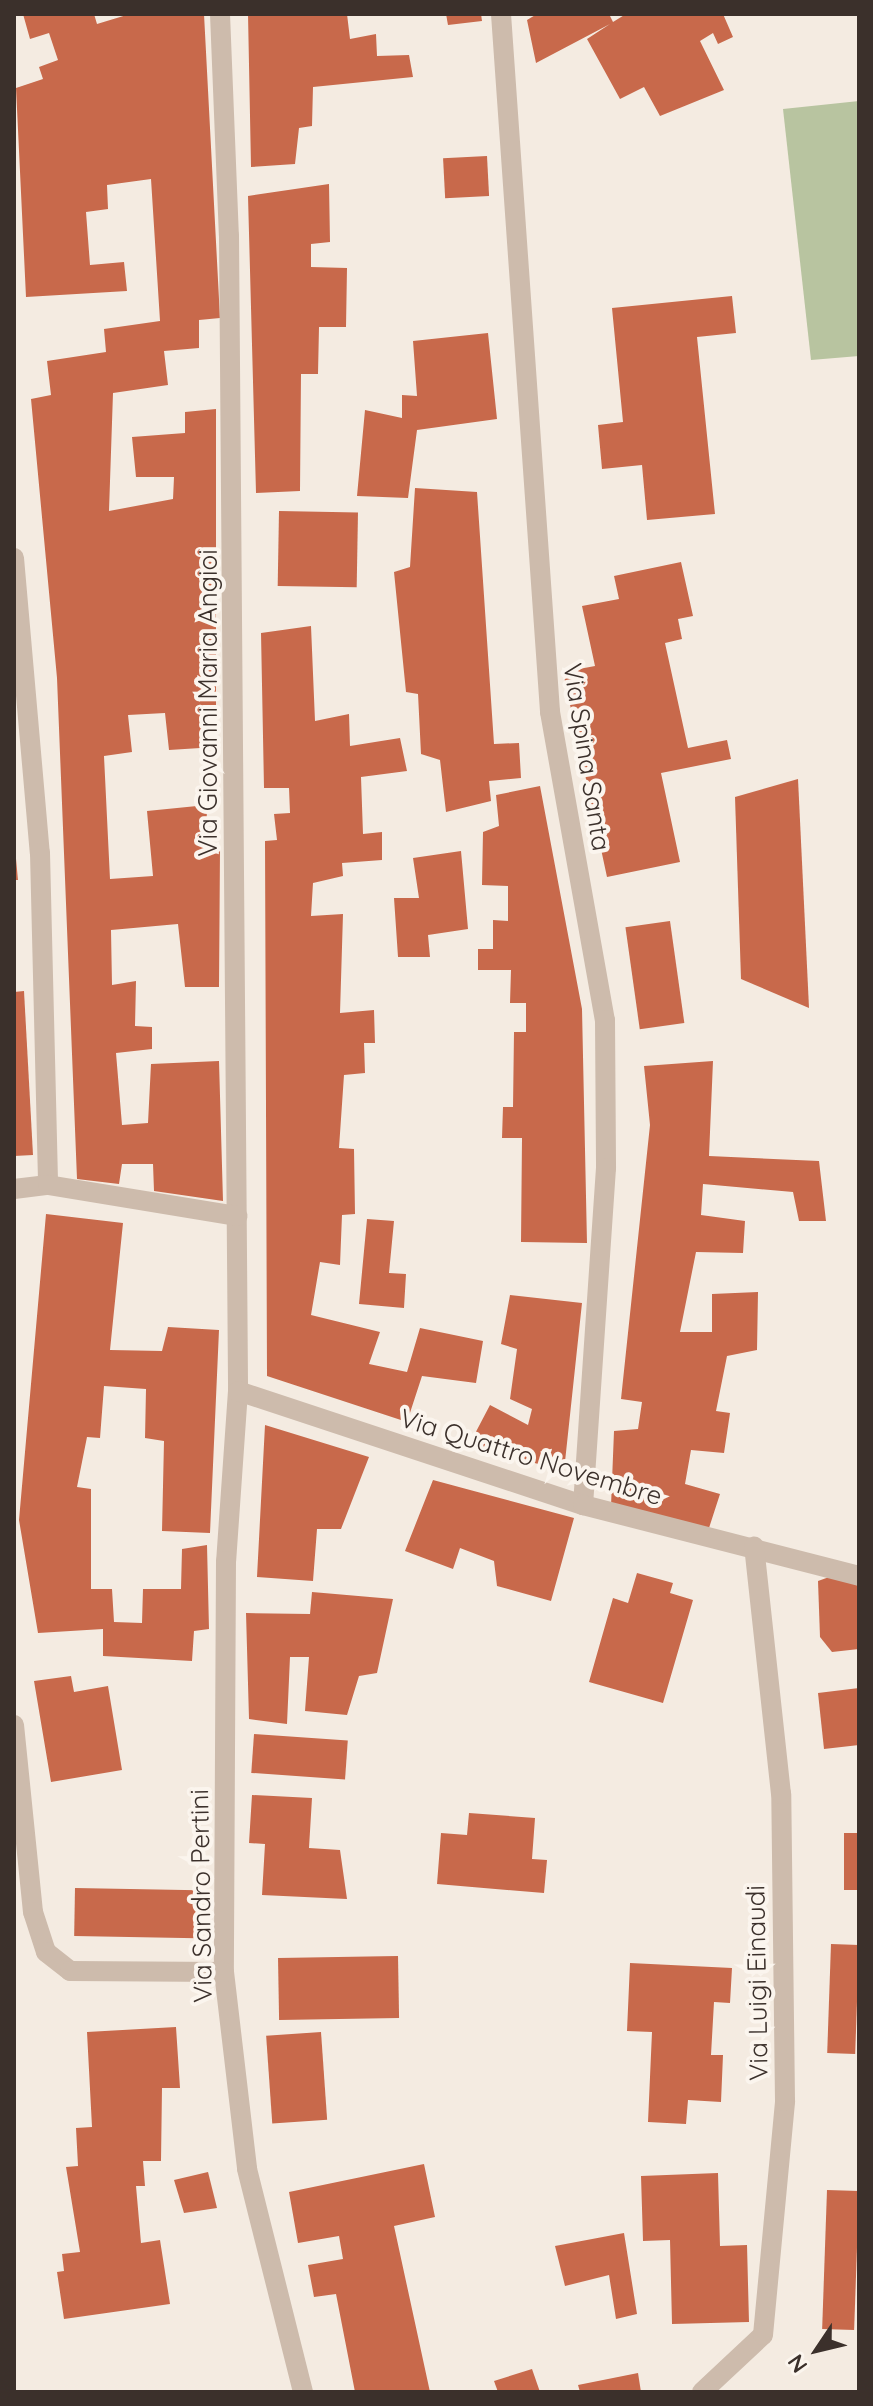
<!DOCTYPE html>
<html>
<head>
<meta charset="utf-8">
<style>
  body { margin:0 }
  #map { position:relative; width:873px; height:2406px; overflow:hidden; background:#f4ebe1; font-family:Quicksand,sans-serif }
  div>[style] { position:absolute }
  .green>* { inset:0; background:#b8c4a0 }
  .building>* { inset:0; background:#c8694b; transform-origin:0 0 }
  .minor>* { height:20px; margin:-10px; padding:0 10px; transform-origin:10px; border-radius:10px; background:#cdbbac }
  span { translate:-50% -50%; white-space:nowrap; text-align:center; line-height:1.15; -webkit-text-stroke:8px #fbf5ee; paint-order:stroke }
  .street-label { font-size:26px; color:#3b302b }
  .frame { position:absolute; inset:0; border:16px solid #3b302b; pointer-events:none }
  .north { position:absolute; left:777px; top:2310px; width:80px; height:80px; -webkit-text-stroke:6px #fbf5ee; paint-order:stroke; rotate:235deg; font-size:22px; font-weight:700; line-height:32px; text-align:center; color:#3b302b }
  .north::after { content:''; display:block; margin:auto; width:28px; height:36px; background:#3b302b; clip-path:polygon(50% 0,100% 100%,50% 72%,0 100%) }
</style>
</head>
<body>
<div id="map">
  <div class="green">
    <i style="clip-path:polygon(859px 101px,859px 356px,811px 360px,783px 109px)"></i>
  </div>
  <div class="building">
    <i style="clip-path:polygon(23px 14px,94px 14px,97px 24px,130px 14px,204px 14px,220px 318px,199px 320px,199px 348px,164px 351px,168px 385px,113px 393px,109px 511px,173px 499px,174px 477px,136px 477px,132px 437px,185px 433px,185px 412px,216px 409px,216px 747px,169px 750px,165px 713px,128px 715px,132px 752px,104px 756px,110px 879px,153px 876px,147px 811px,207px 805px,206px 850px,220px 849px,219px 987px,185px 987px,178px 924px,111px 930px,112px 985px,136px 981px,135px 1026px,152px 1027px,152px 1049px,116px 1053px,122px 1125px,148px 1123px,151px 1064px,219px 1061px,223px 1201px,154px 1191px,153px 1164px,122px 1164px,119px 1184px,77px 1179px,57px 678px,31px 399px,51px 395px,47px 361px,106px 352px,104px 329px,160px 321px,151px 179px,107px 185px,108px 209px,86px 212px,90px 265px,124px 262px,127px 291px,26px 297px,16px 88px,43px 79px,39px 67px,58px 60px,49px 33px,30px 39px)"></i>
    <i style="clip-path:polygon(248px 14px,347px 14px,350px 39px,376px 34px,377px 56px,409px 55px,413px 77px,313px 87px,312px 126px,299px 128px,295px 164px,251px 167px)"></i>
    <i style="clip-path:polygon(446px 14px,481px 14px,482px 21px,448px 25px)"></i>
    <i style="clip-path:polygon(537px 14px,609px 14px,613px 22px,626px 14px,723px 14px,733px 37px,718px 44px,713px 33px,700px 41px,724px 90px,660px 116px,644px 87px,620px 99px,587px 39px,610px 24px,536px 63px,527px 20px)"></i>
    <i style="left:487px;top:156px;width:40px;height:44px;rotate:87deg"></i>
    <i style="clip-path:polygon(329px 184px,330px 242px,311px 244px,311px 267px,347px 268px,346px 327px,319px 327px,318px 374px,301px 374px,300px 491px,256px 493px,248px 196px)"></i>
    <i style="clip-path:polygon(732px 296px,736px 333px,697px 337px,715px 514px,647px 520px,642px 465px,602px 469px,598px 425px,623px 422px,612px 308px)"></i>
    <i style="clip-path:polygon(488px 333px,497px 419px,417px 430px,408px 498px,357px 496px,365px 410px,402px 418px,402px 395px,417px 396px,413px 341px)"></i>
    <i style="clip-path:polygon(415px 488px,477px 492px,494px 744px,519px 743px,521px 778px,489px 781px,491px 801px,446px 812px,440px 760px,421px 754px,418px 694px,406px 692px,394px 572px,410px 567px)"></i>
    <i style="left:279px;top:511px;width:79px;height:75px;rotate:1deg"></i>
    <i style="clip-path:polygon(681px 562px,693px 616px,678px 619px,682px 639px,665px 643px,688px 748px,727px 740px,731px 759px,661px 773px,680px 862px,607px 877px,563px 672px,595px 666px,582px 606px,619px 599px,614px 576px)"></i>
    <i style="clip-path:polygon(311px 626px,315px 721px,349px 714px,350px 746px,400px 738px,407px 771px,361px 777px,363px 834px,382px 832px,382px 860px,342px 863px,343px 876px,313px 883px,311px 916px,343px 914px,340px 1013px,374px 1010px,375px 1043px,364px 1043px,365px 1073px,344px 1075px,339px 1148px,354px 1149px,355px 1214px,342px 1215px,340px 1265px,320px 1262px,311px 1315px,380px 1332px,369px 1364px,407px 1372px,420px 1328px,483px 1341px,476px 1383px,422px 1376px,407px 1422px,267px 1376px,265px 841px,277px 840px,274px 814px,290px 813px,289px 788px,264px 788px,261px 633px)"></i>
    <i style="clip-path:polygon(798px 779px,809px 1008px,741px 979px,735px 797px)"></i>
    <i style="clip-path:polygon(540px 786px,582px 1009px,587px 1243px,521px 1242px,522px 1138px,502px 1138px,503px 1107px,513px 1107px,514px 1032px,526px 1032px,526px 1003px,510px 1003px,511px 970px,478px 970px,478px 949px,493px 949px,493px 920px,508px 921px,508px 886px,482px 885px,483px 832px,499px 826px,496px 795px)"></i>
    <i style="clip-path:polygon(14px 838px,18px 880px,14px 880px)"></i>
    <i style="clip-path:polygon(461px 851px,468px 929px,428px 935px,430px 957px,398px 957px,394px 898px,419px 898px,413px 858px)"></i>
    <i style="left:670px;top:921px;width:103px;height:45px;rotate:82deg"></i>
    <i style="clip-path:polygon(24px 991px,33px 1155px,14px 1156px,14px 992px)"></i>
    <i style="clip-path:polygon(713px 1061px,709px 1156px,819px 1161px,826px 1221px,799px 1221px,793px 1192px,703px 1184px,701px 1215px,745px 1221px,743px 1253px,696px 1252px,680px 1332px,712px 1332px,712px 1294px,758px 1292px,757px 1350px,727px 1356px,716px 1411px,730px 1413px,724px 1453px,691px 1450px,685px 1484px,720px 1494px,709px 1528px,611px 1506px,614px 1431px,638px 1429px,642px 1402px,621px 1399px,650px 1125px,644px 1066px)"></i>
    <i style="clip-path:polygon(46px 1214px,123px 1223px,110px 1350px,162px 1351px,168px 1327px,219px 1330px,210px 1533px,162px 1531px,164px 1441px,145px 1438px,146px 1389px,104px 1386px,100px 1438px,87px 1437px,77px 1487px,91px 1489px,91px 1589px,112px 1589px,114px 1622px,142px 1623px,143px 1589px,181px 1589px,182px 1549px,207px 1545px,209px 1629px,194px 1631px,192px 1661px,103px 1656px,103px 1629px,38px 1633px,19px 1520px)"></i>
    <i style="clip-path:polygon(367px 1219px,394px 1221px,389px 1273px,406px 1274px,404px 1308px,359px 1304px)"></i>
    <i style="clip-path:polygon(510px 1295px,582px 1303px,564px 1471px,469px 1445px,490px 1405px,528px 1425px,532px 1409px,510px 1399px,517px 1349px,501px 1344px)"></i>
    <i style="clip-path:polygon(265px 1425px,369px 1457px,341px 1529px,317px 1529px,313px 1581px,257px 1577px)"></i>
    <i style="clip-path:polygon(433px 1480px,574px 1518px,551px 1601px,497px 1586px,494px 1561px,460px 1548px,453px 1569px,405px 1551px)"></i>
    <i style="clip-path:polygon(637px 1573px,673px 1583px,670px 1593px,693px 1600px,663px 1703px,589px 1682px,613px 1598px,628px 1603px)"></i>
    <i style="clip-path:polygon(832px 1576px,859px 1586px,859px 1649px,832px 1652px,820px 1637px,818px 1581px)"></i>
    <i style="clip-path:polygon(312px 1592px,393px 1599px,377px 1673px,359px 1676px,347px 1715px,305px 1711px,309px 1657px,290px 1657px,287px 1724px,249px 1719px,246px 1613px,310px 1614px)"></i>
    <i style="clip-path:polygon(71px 1676px,74px 1692px,108px 1686px,122px 1770px,51px 1782px,34px 1681px)"></i>
    <i style="clip-path:polygon(859px 1688px,859px 1745px,824px 1749px,818px 1693px)"></i>
    <i style="left:254px;top:1734px;width:94px;height:39px;rotate:4deg"></i>
    <i style="clip-path:polygon(252px 1795px,312px 1798px,309px 1848px,340px 1850px,347px 1899px,262px 1895px,265px 1844px,249px 1843px)"></i>
    <i style="clip-path:polygon(469px 1813px,535px 1818px,532px 1859px,547px 1860px,544px 1893px,437px 1884px,441px 1833px,467px 1835px)"></i>
    <i style="left:844px;top:1833px;width:15px;height:57px"></i>
    <i style="left:75px;top:1888px;width:123px;height:48px;rotate:1deg"></i>
    <i style="left:831px;top:1944px;width:28px;height:109px;rotate:2deg"></i>
    <i style="left:398px;top:1956px;width:62px;height:120px;rotate:89deg"></i>
    <i style="clip-path:polygon(630px 1963px,732px 1968px,730px 2003px,714px 2002px,711px 2055px,723px 2055px,721px 2102px,688px 2100px,686px 2124px,648px 2122px,652px 2032px,627px 2031px)"></i>
    <i style="clip-path:polygon(176px 2027px,180px 2088px,162px 2088px,161px 2161px,143px 2161px,145px 2186px,136px 2186px,141px 2243px,160px 2240px,170px 2304px,64px 2319px,57px 2272px,64px 2271px,62px 2254px,80px 2252px,66px 2167px,78px 2166px,76px 2128px,92px 2127px,87px 2032px)"></i>
    <i style="left:321px;top:2032px;width:88px;height:55px;rotate:86deg"></i>
    <i style="clip-path:polygon(424px 2164px,435px 2217px,394px 2226px,430px 2392px,355px 2392px,336px 2294px,314px 2297px,308px 2265px,343px 2259px,339px 2236px,298px 2243px,289px 2192px)"></i>
    <i style="clip-path:polygon(208px 2172px,217px 2208px,184px 2213px,174px 2180px)"></i>
    <i style="clip-path:polygon(718px 2173px,720px 2246px,747px 2245px,749px 2322px,672px 2324px,670px 2240px,643px 2241px,641px 2176px)"></i>
    <i style="left:827px;top:2190px;width:32px;height:139px;rotate:2deg"></i>
    <i style="clip-path:polygon(624px 2233px,637px 2314px,616px 2319px,609px 2275px,565px 2286px,555px 2246px)"></i>
    <i style="clip-path:polygon(532px 2369px,540px 2392px,498px 2392px,494px 2381px)"></i>
    <i style="clip-path:polygon(638px 2373px,641px 2392px,580px 2392px,578px 2385px)"></i>
  </div>
  <div class="minor">
    <i style="left:220px;top:14px;width:222px;rotate:87.7deg"></i>
    <i style="left:229px;top:236px;width:1155px;rotate:89.55deg"></i>
    <i style="left:238px;top:1391px;width:170px;rotate:94deg"></i>
    <i style="left:226px;top:1561px;width:411px;rotate:90.3deg"></i>
    <i style="left:224px;top:1972px;width:198px;rotate:83.3deg"></i>
    <i style="left:247px;top:2169px;width:230px;rotate:75.9deg"></i>
    <i style="left:501px;top:14px;width:700px;rotate:85.98deg"></i>
    <i style="left:550px;top:712px;width:313px;rotate:79.9deg"></i>
    <i style="left:605px;top:1020px;width:148px;rotate:89.6deg"></i>
    <i style="left:606px;top:1168px;width:338px;rotate:93.9deg"></i>
    <i style="left:14px;top:558px;width:296px;rotate:85deg"></i>
    <i style="left:40px;top:853px;width:332px;rotate:88.6deg"></i>
    <i style="left:14px;top:1189px;width:34px;rotate:-7deg"></i>
    <i style="left:48px;top:1185px;width:192px;rotate:9.3deg"></i>
    <i style="left:238px;top:1391px;width:363px;rotate:18.3deg"></i>
    <i style="left:583px;top:1505px;width:285px;rotate:14.4deg"></i>
    <i style="left:14px;top:1725px;width:188px;rotate:84.2deg"></i>
    <i style="left:33px;top:1912px;width:42px;rotate:72deg"></i>
    <i style="left:46px;top:1952px;width:31px;rotate:38deg"></i>
    <i style="left:70px;top:1971px;width:154px;rotate:0.4deg"></i>
    <i style="left:702px;top:2392px;width:83px;rotate:-43.1deg"></i>
    <i style="left:763px;top:2335px;width:235px;rotate:-84.6deg"></i>
    <i style="left:785px;top:2101px;width:307px;rotate:-90.7deg"></i>
    <i style="left:781px;top:1794px;width:249px;rotate:-96.2deg"></i>
  </div>
  <div class="street-label">
    <span style="left:208px;top:703px;rotate:-90deg">Via Giovanni Maria Angioi</span>
    <span style="left:587px;top:757px;rotate:81deg">Via Spina Santa</span>
    <span style="left:531px;top:1457px;rotate:17deg">Via Quattro Novembre</span>
    <span style="left:201px;top:1896px;rotate:-91deg">Via Sandro Pertini</span>
    <span style="left:757px;top:1983px;rotate:-91deg">Via Luigi Einaudi</span>
  </div>
  <div class="frame"></div>
  <div class="north">N</div>
</div>
</body>
</html>
